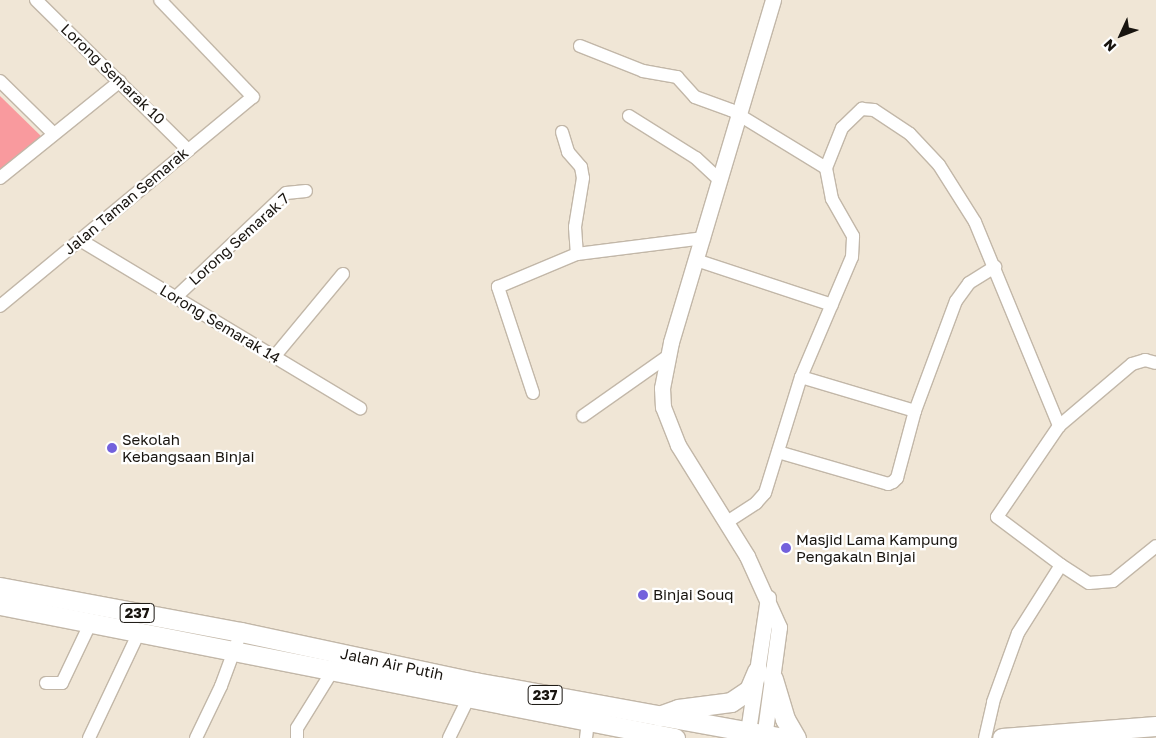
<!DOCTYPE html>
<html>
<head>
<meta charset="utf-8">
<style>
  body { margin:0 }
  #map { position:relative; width:1156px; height:738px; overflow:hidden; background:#f0e6d6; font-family:"Golos Text",sans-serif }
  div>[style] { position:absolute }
  .green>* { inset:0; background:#f99a9e }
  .roads { filter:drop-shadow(1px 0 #c2b7a8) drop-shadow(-1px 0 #c2b7a8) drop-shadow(0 1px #c2b7a8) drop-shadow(0 -1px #c2b7a8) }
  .minor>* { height:12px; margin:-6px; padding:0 6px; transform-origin:6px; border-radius:6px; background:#fff }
  .tertiary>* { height:15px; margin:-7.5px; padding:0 7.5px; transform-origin:7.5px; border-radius:7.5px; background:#fff }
  .primary>* { height:19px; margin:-9.5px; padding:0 9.5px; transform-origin:9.5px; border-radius:9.5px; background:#fff }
  .dots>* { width:14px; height:14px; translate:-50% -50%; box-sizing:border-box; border:2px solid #fff; border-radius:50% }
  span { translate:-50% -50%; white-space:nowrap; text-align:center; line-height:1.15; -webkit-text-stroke:4.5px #fff; paint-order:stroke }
  .shield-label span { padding:1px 4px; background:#fff; border:1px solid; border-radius:4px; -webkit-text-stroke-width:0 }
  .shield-label { font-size:14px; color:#18140f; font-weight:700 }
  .street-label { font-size:15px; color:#18140f }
  .poi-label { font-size:15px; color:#18140f }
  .left { translate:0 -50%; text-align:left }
  .north { position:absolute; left:1096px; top:10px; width:50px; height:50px; -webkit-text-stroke:4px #fff; paint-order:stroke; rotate:227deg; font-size:14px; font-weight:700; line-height:20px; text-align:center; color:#18140f }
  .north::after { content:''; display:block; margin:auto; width:18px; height:22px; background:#18140f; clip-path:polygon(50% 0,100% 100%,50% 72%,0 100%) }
</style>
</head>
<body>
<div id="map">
  <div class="green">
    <i style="clip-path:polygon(0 96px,43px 138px,0 175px)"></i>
  </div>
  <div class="roads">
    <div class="minor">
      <i style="left:36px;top:0;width:214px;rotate:44.6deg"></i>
      <i style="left:580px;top:46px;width:68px;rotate:21.6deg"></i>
      <i style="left:643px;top:71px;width:35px;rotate:10deg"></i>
      <i style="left:677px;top:77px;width:27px;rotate:48deg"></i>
      <i style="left:695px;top:97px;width:38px;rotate:20deg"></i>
      <i style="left:731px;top:110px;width:111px;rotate:31.4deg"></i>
      <i style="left:0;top:81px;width:74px;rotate:44.5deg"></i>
      <i style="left:629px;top:116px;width:79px;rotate:32.1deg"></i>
      <i style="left:696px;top:158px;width:33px;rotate:43deg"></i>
      <i style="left:562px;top:132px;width:21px;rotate:73deg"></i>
      <i style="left:568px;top:152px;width:20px;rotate:49deg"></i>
      <i style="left:581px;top:167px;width:11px;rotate:80deg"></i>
      <i style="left:583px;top:178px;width:50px;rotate:99.3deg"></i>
      <i style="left:575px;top:227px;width:27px;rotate:86deg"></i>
      <i style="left:0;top:178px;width:154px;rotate:-38.9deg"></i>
      <i style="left:80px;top:240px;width:327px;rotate:31deg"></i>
      <i style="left:696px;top:260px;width:143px;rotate:18.3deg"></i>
      <i style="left:176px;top:297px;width:151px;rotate:-43.4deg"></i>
      <i style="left:286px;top:193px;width:20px;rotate:-6deg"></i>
      <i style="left:0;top:306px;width:328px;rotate:-39.6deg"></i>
      <i style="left:253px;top:97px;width:134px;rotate:-133.8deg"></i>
      <i style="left:274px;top:357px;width:108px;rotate:-50.3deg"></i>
      <i style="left:801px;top:377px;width:119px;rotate:16.6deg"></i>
      <i style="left:533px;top:393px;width:112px;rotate:-108.3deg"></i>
      <i style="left:498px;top:287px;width:86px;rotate:-22.7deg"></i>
      <i style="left:577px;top:254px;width:128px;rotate:-7.2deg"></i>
      <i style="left:583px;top:416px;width:104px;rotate:-35.2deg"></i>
      <i style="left:1059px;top:426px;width:110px;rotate:124.3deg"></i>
      <i style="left:997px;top:517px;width:80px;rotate:36.9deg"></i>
      <i style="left:778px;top:452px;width:115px;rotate:16.2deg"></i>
      <i style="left:888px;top:484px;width:5px;rotate:-22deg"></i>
      <i style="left:893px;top:482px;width:6px;rotate:-45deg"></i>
      <i style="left:897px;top:478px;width:69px;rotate:-75deg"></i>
      <i style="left:915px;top:411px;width:117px;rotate:-69.6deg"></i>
      <i style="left:956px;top:301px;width:22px;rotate:-54deg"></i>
      <i style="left:969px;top:283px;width:31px;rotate:-32deg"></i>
      <i style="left:727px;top:522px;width:35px;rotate:-33deg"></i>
      <i style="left:756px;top:503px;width:13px;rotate:-48deg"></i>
      <i style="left:765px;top:493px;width:121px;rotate:-72.8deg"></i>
      <i style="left:801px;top:377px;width:130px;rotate:-67deg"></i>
      <i style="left:852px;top:257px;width:21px;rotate:-87deg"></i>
      <i style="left:853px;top:236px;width:43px;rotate:-119.6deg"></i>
      <i style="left:832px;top:199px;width:32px;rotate:-101deg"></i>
      <i style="left:826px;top:168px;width:43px;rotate:-68.2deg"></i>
      <i style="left:842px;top:128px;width:28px;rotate:-44deg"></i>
      <i style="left:862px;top:109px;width:12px;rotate:5deg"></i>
      <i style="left:874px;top:110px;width:43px;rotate:33.7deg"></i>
      <i style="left:910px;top:134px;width:42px;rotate:46.9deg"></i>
      <i style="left:939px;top:165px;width:67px;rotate:57.7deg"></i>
      <i style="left:975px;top:222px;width:221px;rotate:67.6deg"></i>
      <i style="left:1059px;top:426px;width:96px;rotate:-40.3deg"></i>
      <i style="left:1132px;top:364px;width:14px;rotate:-17deg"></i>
      <i style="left:1145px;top:360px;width:11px;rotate:15deg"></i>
      <i style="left:46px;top:683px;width:16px"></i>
      <i style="left:62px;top:683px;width:68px;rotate:-64.6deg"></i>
      <i style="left:89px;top:738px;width:117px;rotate:-64.7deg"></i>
      <i style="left:196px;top:738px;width:58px;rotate:-64.3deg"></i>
      <i style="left:221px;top:686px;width:58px;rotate:-69.7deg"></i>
      <i style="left:297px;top:738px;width:10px;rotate:-90deg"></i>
      <i style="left:297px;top:728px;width:74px;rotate:-58.2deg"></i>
      <i style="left:449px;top:738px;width:46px;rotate:-64deg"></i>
      <i style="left:586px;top:738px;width:17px;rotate:-83deg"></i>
      <i style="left:985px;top:738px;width:37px;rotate:-77deg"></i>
      <i style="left:993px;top:702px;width:73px;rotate:-70.1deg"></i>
      <i style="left:1018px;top:633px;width:80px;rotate:-57.7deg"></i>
      <i style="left:1061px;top:565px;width:33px;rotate:33deg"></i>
      <i style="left:1089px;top:583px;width:24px;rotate:-5deg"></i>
      <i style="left:1113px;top:581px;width:55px;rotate:-39.1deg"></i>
    </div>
    <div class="tertiary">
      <i style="left:747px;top:738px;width:142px;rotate:-81.5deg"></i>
      <i style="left:764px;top:738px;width:112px;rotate:-82.3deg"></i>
      <i style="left:779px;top:627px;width:78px;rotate:-114.3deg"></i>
      <i style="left:747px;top:556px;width:131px;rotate:-121.9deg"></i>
      <i style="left:678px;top:445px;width:41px;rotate:-111.5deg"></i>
      <i style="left:663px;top:407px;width:19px;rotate:-93deg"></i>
      <i style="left:662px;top:388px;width:47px;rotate:-78.9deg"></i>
      <i style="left:671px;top:342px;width:357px;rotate:-73.4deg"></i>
    </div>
    <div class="primary">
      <i style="left:0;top:587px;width:245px;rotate:10.6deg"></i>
      <i style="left:241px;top:632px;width:239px;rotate:12.1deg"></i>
      <i style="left:475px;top:682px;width:314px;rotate:10.3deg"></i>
      <i style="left:0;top:605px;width:688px;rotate:11.15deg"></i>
      <i style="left:773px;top:679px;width:42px;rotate:73.3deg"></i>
      <i style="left:785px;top:719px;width:22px;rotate:60deg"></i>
      <i style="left:659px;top:716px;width:20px;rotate:-20deg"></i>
      <i style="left:678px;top:709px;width:53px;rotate:-7.5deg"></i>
      <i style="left:731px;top:702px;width:22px;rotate:-34deg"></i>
      <i style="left:749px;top:690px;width:21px;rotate:-67deg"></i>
      <i style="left:1002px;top:738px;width:154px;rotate:-4.5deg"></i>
    </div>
  </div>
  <div class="dots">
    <i style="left:112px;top:448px;background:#7361dc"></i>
    <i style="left:786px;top:548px;background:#7361dc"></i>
    <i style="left:643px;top:595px;background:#7361dc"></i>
  </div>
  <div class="shield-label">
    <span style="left:137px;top:613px">237</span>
    <span style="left:545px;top:695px">237</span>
  </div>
  <div class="street-label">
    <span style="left:113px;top:74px;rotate:44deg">Lorong Semarak 10</span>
    <span style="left:126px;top:201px;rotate:-40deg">Jalan Taman Semarak</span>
    <span style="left:239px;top:239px;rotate:-42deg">Lorong Semarak 7</span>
    <span style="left:220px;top:324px;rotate:31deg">Lorong Semarak 14</span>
    <span style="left:392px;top:664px;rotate:12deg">Jalan Air Putih</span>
  </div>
  <div class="poi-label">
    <span class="left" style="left:122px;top:448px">Sekolah<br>Kebangsaan Binjai</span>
    <span class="left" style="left:796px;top:548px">Masjid Lama Kampung<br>Pengakaln Binjai</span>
    <span class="left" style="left:653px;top:595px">Binjai Souq</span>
  </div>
  <div class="north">N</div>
</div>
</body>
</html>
